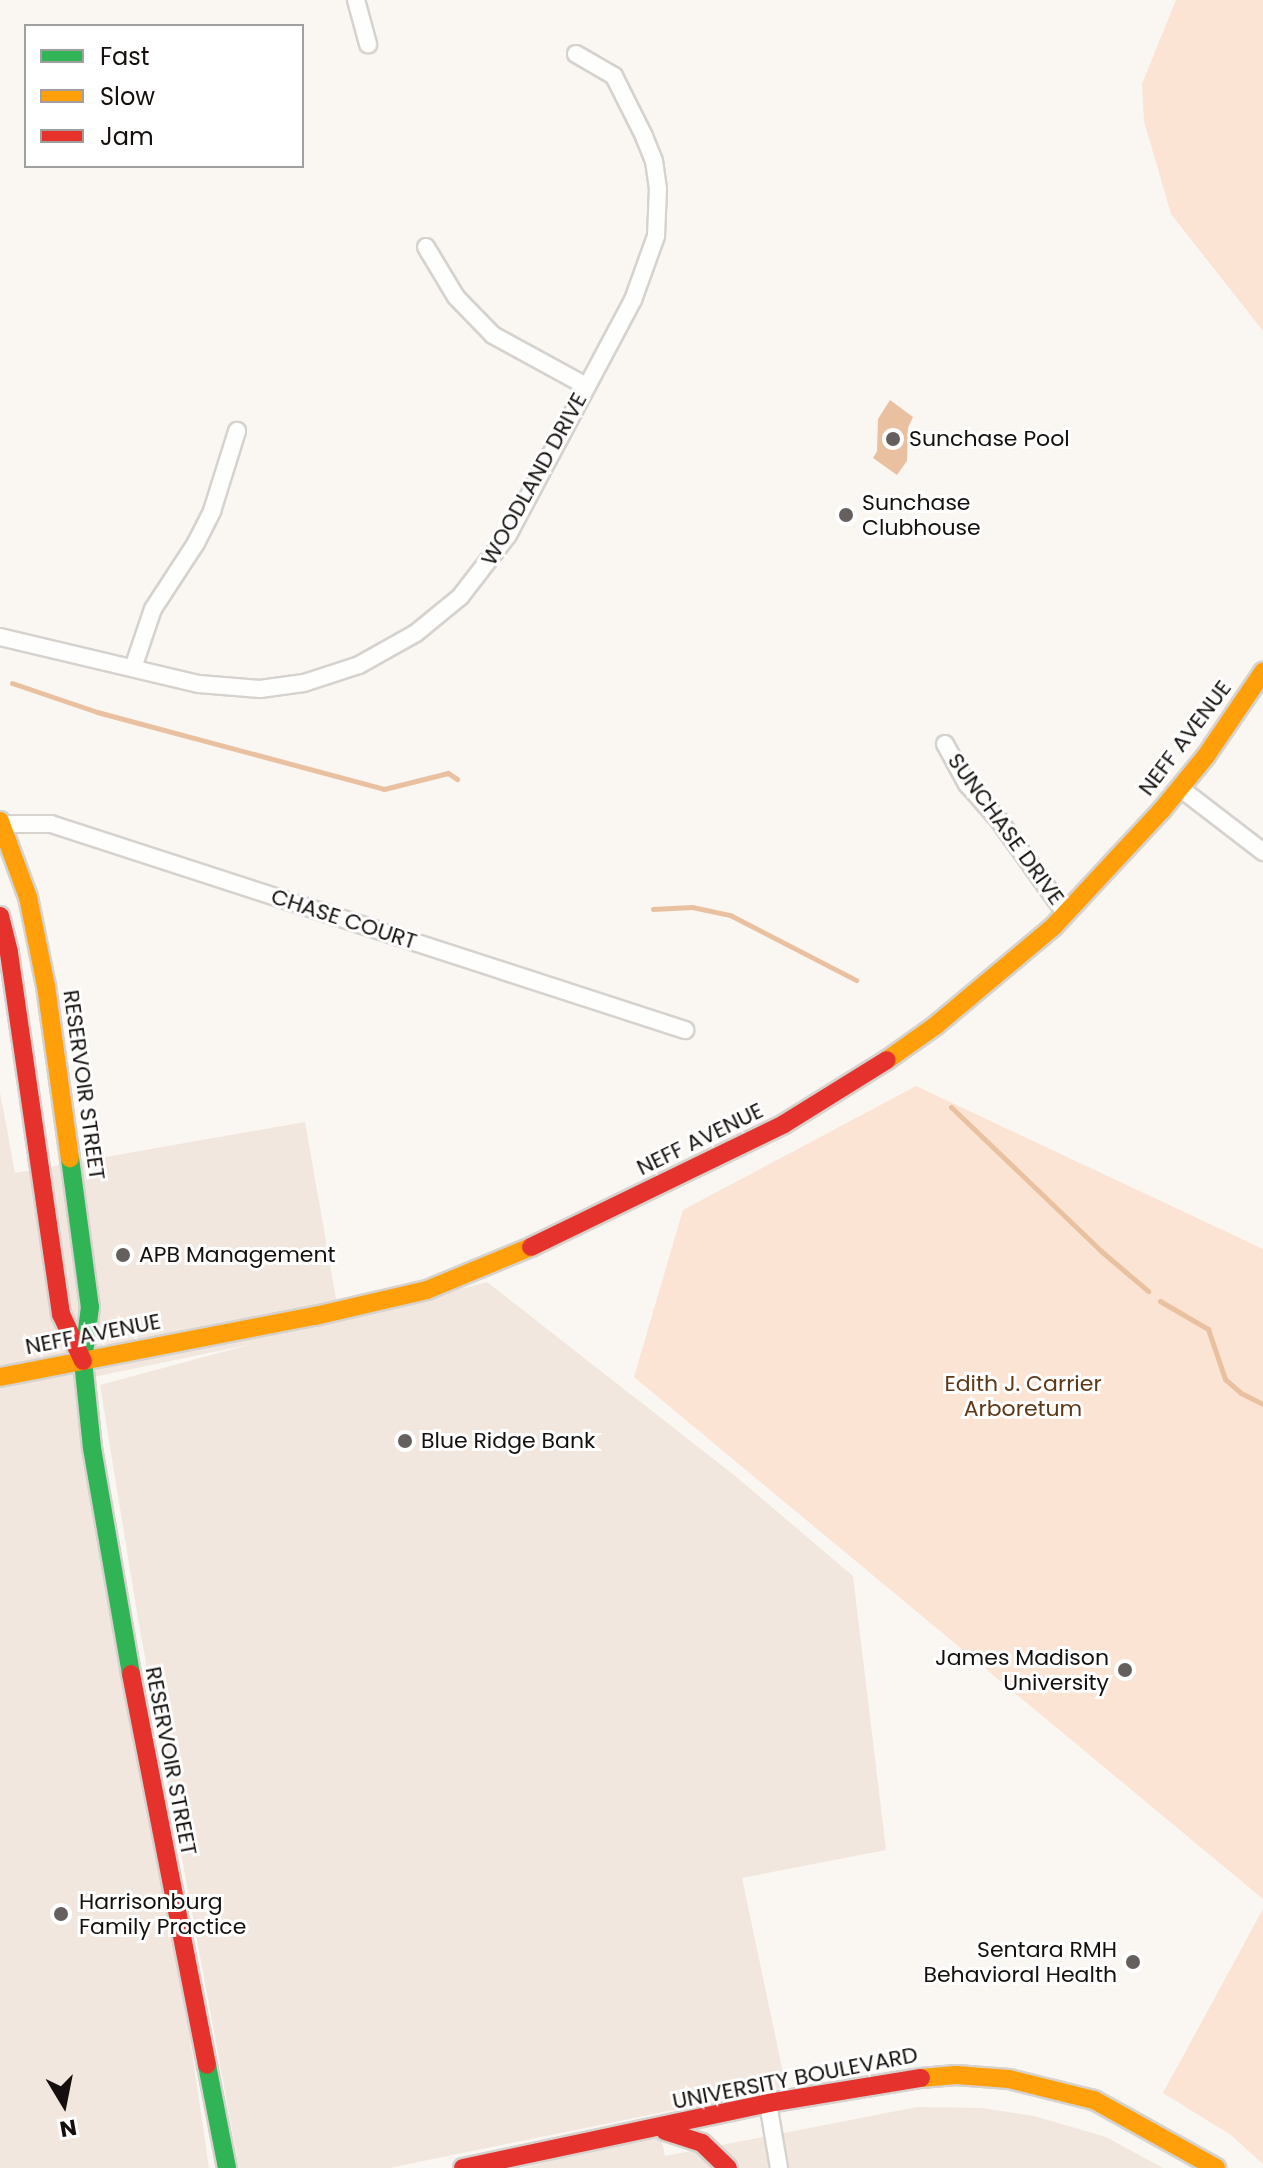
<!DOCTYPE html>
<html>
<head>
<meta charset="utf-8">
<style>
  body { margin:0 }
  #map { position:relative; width:1263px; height:2168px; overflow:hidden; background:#faf6f2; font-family:Poppins,sans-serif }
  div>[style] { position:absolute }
  .built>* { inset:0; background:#f2e7de }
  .green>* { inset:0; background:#fbe4d3 }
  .water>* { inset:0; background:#eac1a0 }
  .stream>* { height:5px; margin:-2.5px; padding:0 2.5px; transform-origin:2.5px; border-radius:2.5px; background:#eac1a0 }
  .roads { filter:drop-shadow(2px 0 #d6d2ce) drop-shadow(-2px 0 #d6d2ce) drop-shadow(0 2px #d6d2ce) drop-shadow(0 -2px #d6d2ce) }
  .street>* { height:16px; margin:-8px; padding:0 8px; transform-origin:8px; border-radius:8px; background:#fefefd }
  .fast>* { height:18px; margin:-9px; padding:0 9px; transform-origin:9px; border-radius:9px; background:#30b455 }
  .slow>* { height:18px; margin:-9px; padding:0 9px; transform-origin:9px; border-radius:9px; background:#ff9f0a }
  .jam>* { height:18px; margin:-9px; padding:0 9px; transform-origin:9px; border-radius:9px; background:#e5322d }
  .dots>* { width:22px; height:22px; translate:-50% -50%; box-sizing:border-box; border:4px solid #fff; border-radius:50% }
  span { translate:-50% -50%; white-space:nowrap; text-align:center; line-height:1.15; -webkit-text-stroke:6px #fff; paint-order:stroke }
  .poi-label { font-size:22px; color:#15100d }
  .left { translate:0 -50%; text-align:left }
  .right { translate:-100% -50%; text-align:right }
  .street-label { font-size:22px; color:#15100d }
  .park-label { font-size:22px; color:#5e3817 }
  .legend { position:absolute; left:24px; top:24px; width:280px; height:144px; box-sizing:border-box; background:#fff; border:2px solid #a19f9e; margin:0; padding:10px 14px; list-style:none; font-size:24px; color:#15100d }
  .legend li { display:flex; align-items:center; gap:16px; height:40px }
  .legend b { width:40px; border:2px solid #a19f9e }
  .north { position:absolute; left:24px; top:2064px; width:80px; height:80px; -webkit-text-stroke:6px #fff; paint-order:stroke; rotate:170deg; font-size:22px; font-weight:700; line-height:32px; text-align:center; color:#15100d }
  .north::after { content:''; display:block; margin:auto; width:28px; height:36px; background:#15100d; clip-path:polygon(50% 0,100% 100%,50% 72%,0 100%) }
</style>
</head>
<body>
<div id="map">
  <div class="built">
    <i style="clip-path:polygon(0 1092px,15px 1173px,305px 1122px,340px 1321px,487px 1282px,734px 1475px,853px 1576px,886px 1850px,742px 1878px,786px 2087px,389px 2168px,239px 2168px,138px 1619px,100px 1385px,252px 1344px,93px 1377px,209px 2168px,0 2168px)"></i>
    <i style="clip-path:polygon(917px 2107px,981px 2108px,1034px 2116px,1106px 2137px,1163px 2168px,523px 2168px,660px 2133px,665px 2156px)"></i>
  </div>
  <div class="green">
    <i style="clip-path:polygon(1176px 0,1263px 0,1263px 331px,1171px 214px,1144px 121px,1142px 84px)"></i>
    <i style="clip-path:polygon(916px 1086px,1263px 1249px,1263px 1899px,634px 1377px,683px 1210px)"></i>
    <i style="clip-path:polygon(1263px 1909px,1263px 2164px,1231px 2135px,1163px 2093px)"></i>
  </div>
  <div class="water">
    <i style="clip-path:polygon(890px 400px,913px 417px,908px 428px,907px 461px,897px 475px,873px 458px,877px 451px,878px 419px)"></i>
  </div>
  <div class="stream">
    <i style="left:12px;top:683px;width:90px;rotate:18.8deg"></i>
    <i style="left:97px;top:712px;width:297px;rotate:15deg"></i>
    <i style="left:384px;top:789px;width:66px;rotate:-14deg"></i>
    <i style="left:448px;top:773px;width:11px;rotate:34deg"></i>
    <i style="left:653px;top:909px;width:39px;rotate:-3deg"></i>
    <i style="left:692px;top:907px;width:39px;rotate:12deg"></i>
    <i style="left:730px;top:915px;width:142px;rotate:27.3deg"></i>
    <i style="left:951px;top:1107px;width:208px;rotate:43.8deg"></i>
    <i style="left:1101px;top:1251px;width:62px;rotate:40.4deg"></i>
    <i style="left:1160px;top:1301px;width:56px;rotate:30.3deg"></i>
    <i style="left:1208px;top:1329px;width:53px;rotate:71.2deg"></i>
    <i style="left:1225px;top:1379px;width:21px;rotate:41deg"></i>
    <i style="left:1241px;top:1393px;width:25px;rotate:27deg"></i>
  </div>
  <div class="roads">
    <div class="street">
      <i style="left:356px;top:0;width:46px;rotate:74.7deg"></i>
      <i style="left:426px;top:247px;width:58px;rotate:59deg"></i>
      <i style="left:456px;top:297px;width:53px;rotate:45.8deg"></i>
      <i style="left:493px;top:335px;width:106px;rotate:28.7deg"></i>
      <i style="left:0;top:637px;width:204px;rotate:13.3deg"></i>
      <i style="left:199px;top:684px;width:61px;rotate:4.7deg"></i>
      <i style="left:260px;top:689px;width:44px;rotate:-7.8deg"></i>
      <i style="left:304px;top:683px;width:58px;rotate:-18.1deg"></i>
      <i style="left:359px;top:665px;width:65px;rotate:-29.3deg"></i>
      <i style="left:416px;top:633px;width:57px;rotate:-39.3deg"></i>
      <i style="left:460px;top:597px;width:78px;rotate:-52.3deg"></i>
      <i style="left:508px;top:535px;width:266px;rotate:-62deg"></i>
      <i style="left:633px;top:300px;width:68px;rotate:-70.2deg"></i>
      <i style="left:656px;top:236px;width:47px;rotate:-87.6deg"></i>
      <i style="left:658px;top:189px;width:28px;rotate:-98deg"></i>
      <i style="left:654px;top:161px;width:27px;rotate:-112deg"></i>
      <i style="left:644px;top:136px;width:67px;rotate:-116.6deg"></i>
      <i style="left:614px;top:76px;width:44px;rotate:-149.9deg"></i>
      <i style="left:133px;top:668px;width:62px;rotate:-71.3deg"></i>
      <i style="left:153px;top:609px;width:79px;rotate:-56.9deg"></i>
      <i style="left:196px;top:543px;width:36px;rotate:-63deg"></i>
      <i style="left:212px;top:511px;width:84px;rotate:-72.6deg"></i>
      <i style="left:945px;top:744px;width:46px;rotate:61.2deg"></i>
      <i style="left:967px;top:784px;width:47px;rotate:48.5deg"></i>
      <i style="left:998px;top:819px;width:117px;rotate:54.4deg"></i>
      <i style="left:1180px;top:788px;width:105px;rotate:37.6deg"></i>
      <i style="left:1px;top:824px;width:50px"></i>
      <i style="left:51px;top:824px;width:667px;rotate:18deg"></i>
      <i style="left:768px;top:2103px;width:66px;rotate:80.4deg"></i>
    </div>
    <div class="fast">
      <i style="left:70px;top:1158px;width:150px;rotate:82.4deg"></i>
      <i style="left:90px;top:1307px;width:54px;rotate:97.4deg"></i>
      <i style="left:83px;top:1361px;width:87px;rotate:84.1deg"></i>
      <i style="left:92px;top:1448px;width:229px;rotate:80.2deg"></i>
      <i style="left:207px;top:2065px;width:105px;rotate:79deg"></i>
    </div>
    <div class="slow">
      <i style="left:0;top:821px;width:81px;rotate:69.8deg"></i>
      <i style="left:28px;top:897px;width:91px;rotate:78.6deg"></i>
      <i style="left:46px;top:986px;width:174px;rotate:82.1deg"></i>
      <i style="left:887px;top:1060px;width:59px;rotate:-35.3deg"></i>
      <i style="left:935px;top:1026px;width:155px;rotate:-40deg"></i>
      <i style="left:1054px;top:926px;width:157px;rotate:-47.1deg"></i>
      <i style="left:1161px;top:811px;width:71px;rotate:-50.7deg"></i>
      <i style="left:1206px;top:756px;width:102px;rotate:-55.8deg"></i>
      <i style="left:0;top:1377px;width:321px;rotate:-11deg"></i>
      <i style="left:315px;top:1316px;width:115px;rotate:-13.1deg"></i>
      <i style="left:427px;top:1290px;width:113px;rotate:-22.5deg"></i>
      <i style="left:921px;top:2078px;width:35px;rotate:-5deg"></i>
      <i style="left:956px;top:2075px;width:53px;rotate:4.3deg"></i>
      <i style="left:1009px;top:2079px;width:88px;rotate:13.9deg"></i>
      <i style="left:1094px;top:2100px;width:140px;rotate:29.1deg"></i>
    </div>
    <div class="jam">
      <i style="left:0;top:916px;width:38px;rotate:76deg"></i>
      <i style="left:9px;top:953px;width:365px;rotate:81.8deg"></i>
      <i style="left:61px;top:1314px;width:52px;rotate:64.9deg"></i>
      <i style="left:531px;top:1247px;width:281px;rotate:-25.9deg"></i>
      <i style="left:784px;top:1124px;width:121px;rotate:-31.9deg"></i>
      <i style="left:131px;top:1674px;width:398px;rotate:79deg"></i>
      <i style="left:665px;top:2131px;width:39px;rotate:18deg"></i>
      <i style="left:702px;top:2143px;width:36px;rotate:44deg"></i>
      <i style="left:463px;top:2168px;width:312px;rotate:-12deg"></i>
      <i style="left:768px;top:2103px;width:155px;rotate:-9.3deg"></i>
    </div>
  </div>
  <div class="dots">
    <i style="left:893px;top:439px;background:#65605d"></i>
    <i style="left:846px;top:515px;background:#65605d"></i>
    <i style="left:123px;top:1255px;background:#65605d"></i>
    <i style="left:405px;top:1441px;background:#65605d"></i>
    <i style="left:1125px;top:1670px;background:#65605d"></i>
    <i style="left:61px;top:1914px;background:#65605d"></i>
    <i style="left:1133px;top:1962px;background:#65605d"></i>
  </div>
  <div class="poi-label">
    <span class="left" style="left:909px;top:439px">Sunchase Pool</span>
    <span class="left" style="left:862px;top:515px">Sunchase<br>Clubhouse</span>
    <span class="left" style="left:139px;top:1255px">APB Management</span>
    <span class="left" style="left:421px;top:1441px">Blue Ridge Bank</span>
    <span class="right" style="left:1109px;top:1670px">James Madison<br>University</span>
    <span class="left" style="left:79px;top:1914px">Harrisonburg<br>Family Practice</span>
    <span class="right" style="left:1117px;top:1962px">Sentara RMH<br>Behavioral Health</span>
  </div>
  <div class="street-label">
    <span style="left:534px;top:479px;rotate:-61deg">WOODLAND DRIVE</span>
    <span style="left:1185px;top:738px;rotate:-53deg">NEFF AVENUE</span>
    <span style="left:1006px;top:829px;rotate:54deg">SUNCHASE DRIVE</span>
    <span style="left:344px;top:919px;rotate:18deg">CHASE COURT</span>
    <span style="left:84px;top:1085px;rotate:82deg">RESERVOIR STREET</span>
    <span style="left:700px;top:1139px;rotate:-26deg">NEFF AVENUE</span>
    <span style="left:93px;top:1334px;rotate:-11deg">NEFF AVENUE</span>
    <span style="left:171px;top:1761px;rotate:79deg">RESERVOIR STREET</span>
    <span style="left:795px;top:2078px;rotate:-11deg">UNIVERSITY BOULEVARD</span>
  </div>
  <div class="park-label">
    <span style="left:1023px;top:1396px">Edith J. Carrier<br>Arboretum</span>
  </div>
  <ul class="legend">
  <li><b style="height:10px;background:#30b455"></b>Fast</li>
  <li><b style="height:10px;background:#ff9f0a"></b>Slow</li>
  <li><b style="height:10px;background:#e5322d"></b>Jam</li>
  </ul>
  <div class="north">N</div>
</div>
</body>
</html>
